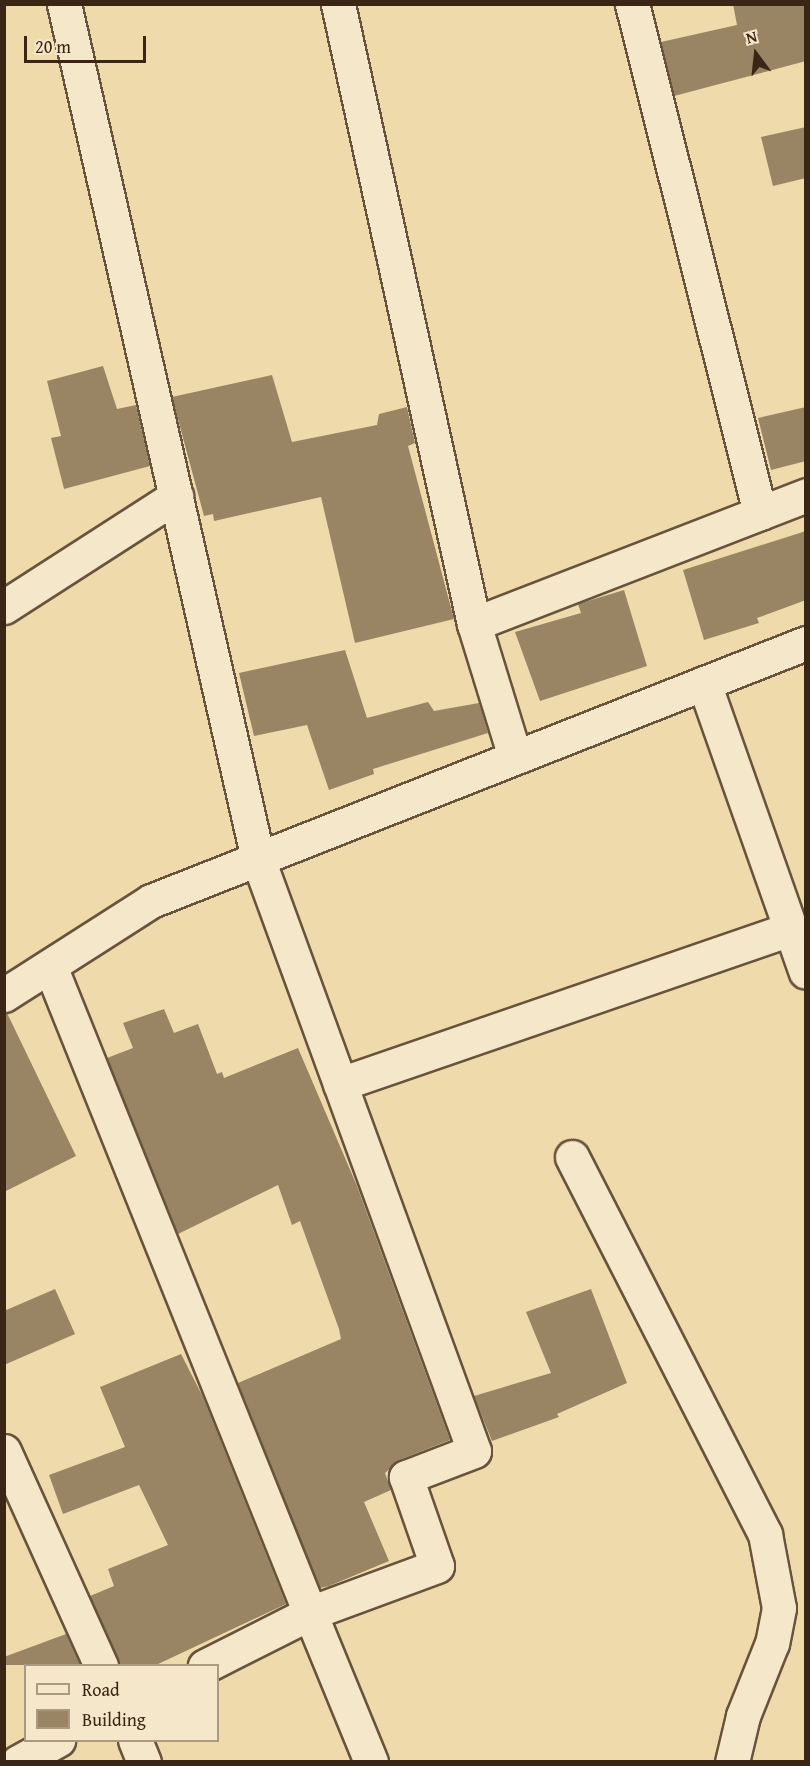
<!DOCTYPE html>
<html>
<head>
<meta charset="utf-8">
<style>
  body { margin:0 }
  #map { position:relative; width:810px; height:1766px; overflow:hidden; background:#efdaac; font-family:"Gentium Book Plus",serif }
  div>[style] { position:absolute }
  .building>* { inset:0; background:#998464 }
  .roads { filter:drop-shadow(2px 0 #68533c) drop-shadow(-2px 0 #68533c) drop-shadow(0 2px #68533c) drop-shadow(0 -2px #68533c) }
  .minor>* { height:33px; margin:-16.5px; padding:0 16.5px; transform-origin:16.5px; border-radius:16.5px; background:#f5e7c9 }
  span { translate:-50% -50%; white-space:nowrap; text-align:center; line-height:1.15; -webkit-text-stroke:5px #f5e7c9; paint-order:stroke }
  .frame { position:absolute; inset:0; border:6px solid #3b2616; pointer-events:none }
  .legend { position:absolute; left:24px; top:1664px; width:195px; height:78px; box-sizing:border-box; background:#f5e7c9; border:2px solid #ab9a81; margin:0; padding:8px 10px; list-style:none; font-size:18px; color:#3b2616 }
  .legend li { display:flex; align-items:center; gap:12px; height:30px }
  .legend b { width:30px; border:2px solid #ab9a81 }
  .north { position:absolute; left:726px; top:24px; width:60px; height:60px; -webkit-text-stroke:4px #f5e7c9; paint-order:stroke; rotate:345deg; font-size:16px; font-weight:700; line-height:24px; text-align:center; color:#3b2616 }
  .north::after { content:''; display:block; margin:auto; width:21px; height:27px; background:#3b2616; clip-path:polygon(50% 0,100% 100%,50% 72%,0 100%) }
  .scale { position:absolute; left:24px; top:36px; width:122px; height:27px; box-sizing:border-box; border:3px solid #3b2616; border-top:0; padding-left:8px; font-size:18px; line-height:21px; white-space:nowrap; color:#3b2616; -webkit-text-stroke:4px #f5e7c9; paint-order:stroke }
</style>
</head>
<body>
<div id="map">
  <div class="building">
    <i style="clip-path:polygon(733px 4px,806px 4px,806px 61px,674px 96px,661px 42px,737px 25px)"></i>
    <i style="clip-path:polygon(806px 127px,806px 178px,773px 186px,761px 137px)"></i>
    <i style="clip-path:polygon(103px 366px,117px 409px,136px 405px,150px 466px,64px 489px,51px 438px,61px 436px,47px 381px)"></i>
    <i style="clip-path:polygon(272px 375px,292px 442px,377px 425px,379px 414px,407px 407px,415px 443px,408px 446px,454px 619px,355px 643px,321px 497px,214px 521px,213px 514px,204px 516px,172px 397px)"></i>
    <i style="clip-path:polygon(806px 407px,806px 461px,771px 470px,758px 418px)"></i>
    <i style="clip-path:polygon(806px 531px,806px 600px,757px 618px,759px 623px,704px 640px,683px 570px)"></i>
    <i style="clip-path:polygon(624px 590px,647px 666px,540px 701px,515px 632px,581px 613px,578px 604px)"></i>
    <i style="clip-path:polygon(345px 650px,367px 718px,428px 702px,434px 711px,479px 703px,488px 733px,373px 769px,374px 774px,329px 790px,307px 725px,254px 736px,239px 673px)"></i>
    <i style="clip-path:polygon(164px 1009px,174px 1033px,198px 1024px,217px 1074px,222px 1072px,224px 1078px,298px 1048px,357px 1186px,450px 1440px,399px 1460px,385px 1473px,391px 1490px,364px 1502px,389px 1561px,329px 1586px,320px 1588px,238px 1383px,341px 1339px,339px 1329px,300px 1221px,292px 1225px,278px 1185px,178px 1234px,107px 1058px,133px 1048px,123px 1023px)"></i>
    <i style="clip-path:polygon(7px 1013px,76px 1156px,4px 1192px,4px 1014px)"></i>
    <i style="clip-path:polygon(55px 1289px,75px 1334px,4px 1365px,4px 1311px)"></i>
    <i style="clip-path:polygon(591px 1289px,627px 1383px,557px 1414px,559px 1417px,492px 1441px,474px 1396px,551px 1373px,526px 1312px)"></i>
    <i style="clip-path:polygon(181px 1354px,203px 1397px,286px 1604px,156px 1665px,119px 1665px,90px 1596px,114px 1586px,108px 1569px,168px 1545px,139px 1485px,63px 1514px,49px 1475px,125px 1447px,100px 1387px)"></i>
    <i style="clip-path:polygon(66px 1634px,80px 1665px,4px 1665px,4px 1657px)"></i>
  </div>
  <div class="roads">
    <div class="minor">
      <i style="left:64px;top:4px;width:877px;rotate:77.22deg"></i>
      <i style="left:258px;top:859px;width:630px;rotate:69.95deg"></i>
      <i style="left:474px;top:1451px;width:73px;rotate:159.1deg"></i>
      <i style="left:406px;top:1477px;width:94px;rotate:70.8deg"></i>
      <i style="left:437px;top:1566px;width:135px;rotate:159.7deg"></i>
      <i style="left:310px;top:1613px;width:161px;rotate:67.7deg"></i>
      <i style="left:338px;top:4px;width:635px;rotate:77.63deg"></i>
      <i style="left:632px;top:4px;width:525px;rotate:75.88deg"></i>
      <i style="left:4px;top:607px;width:205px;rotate:-32.8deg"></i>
      <i style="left:704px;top:683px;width:306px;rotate:70.6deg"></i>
      <i style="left:515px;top:757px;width:139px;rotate:-107.1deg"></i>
      <i style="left:474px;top:624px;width:356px;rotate:-21.2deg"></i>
      <i style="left:50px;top:966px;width:697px;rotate:68.11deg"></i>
      <i style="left:310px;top:1613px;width:118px;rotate:153.2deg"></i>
      <i style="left:4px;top:995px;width:174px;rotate:-32.6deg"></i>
      <i style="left:151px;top:901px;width:704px;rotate:-21.5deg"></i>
      <i style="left:340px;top:1084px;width:477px;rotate:-19deg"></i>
      <i style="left:572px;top:1157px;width:424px;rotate:62.9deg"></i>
      <i style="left:765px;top:1534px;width:75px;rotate:79.3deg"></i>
      <i style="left:779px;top:1608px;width:36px;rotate:101deg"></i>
      <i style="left:772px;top:1643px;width:79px;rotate:111.7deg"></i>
      <i style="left:743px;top:1716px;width:47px;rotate:103.4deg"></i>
      <i style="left:4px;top:1451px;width:236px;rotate:65.7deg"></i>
      <i style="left:135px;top:1740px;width:24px;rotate:68deg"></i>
      <i style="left:18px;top:1762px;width:46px;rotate:-28.8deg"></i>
    </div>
  </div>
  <div class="frame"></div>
  <ul class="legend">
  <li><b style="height:8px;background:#f5e7c9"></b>Road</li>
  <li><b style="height:16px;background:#998464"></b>Building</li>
  </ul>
  <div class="north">N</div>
  <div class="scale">20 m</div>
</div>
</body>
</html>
